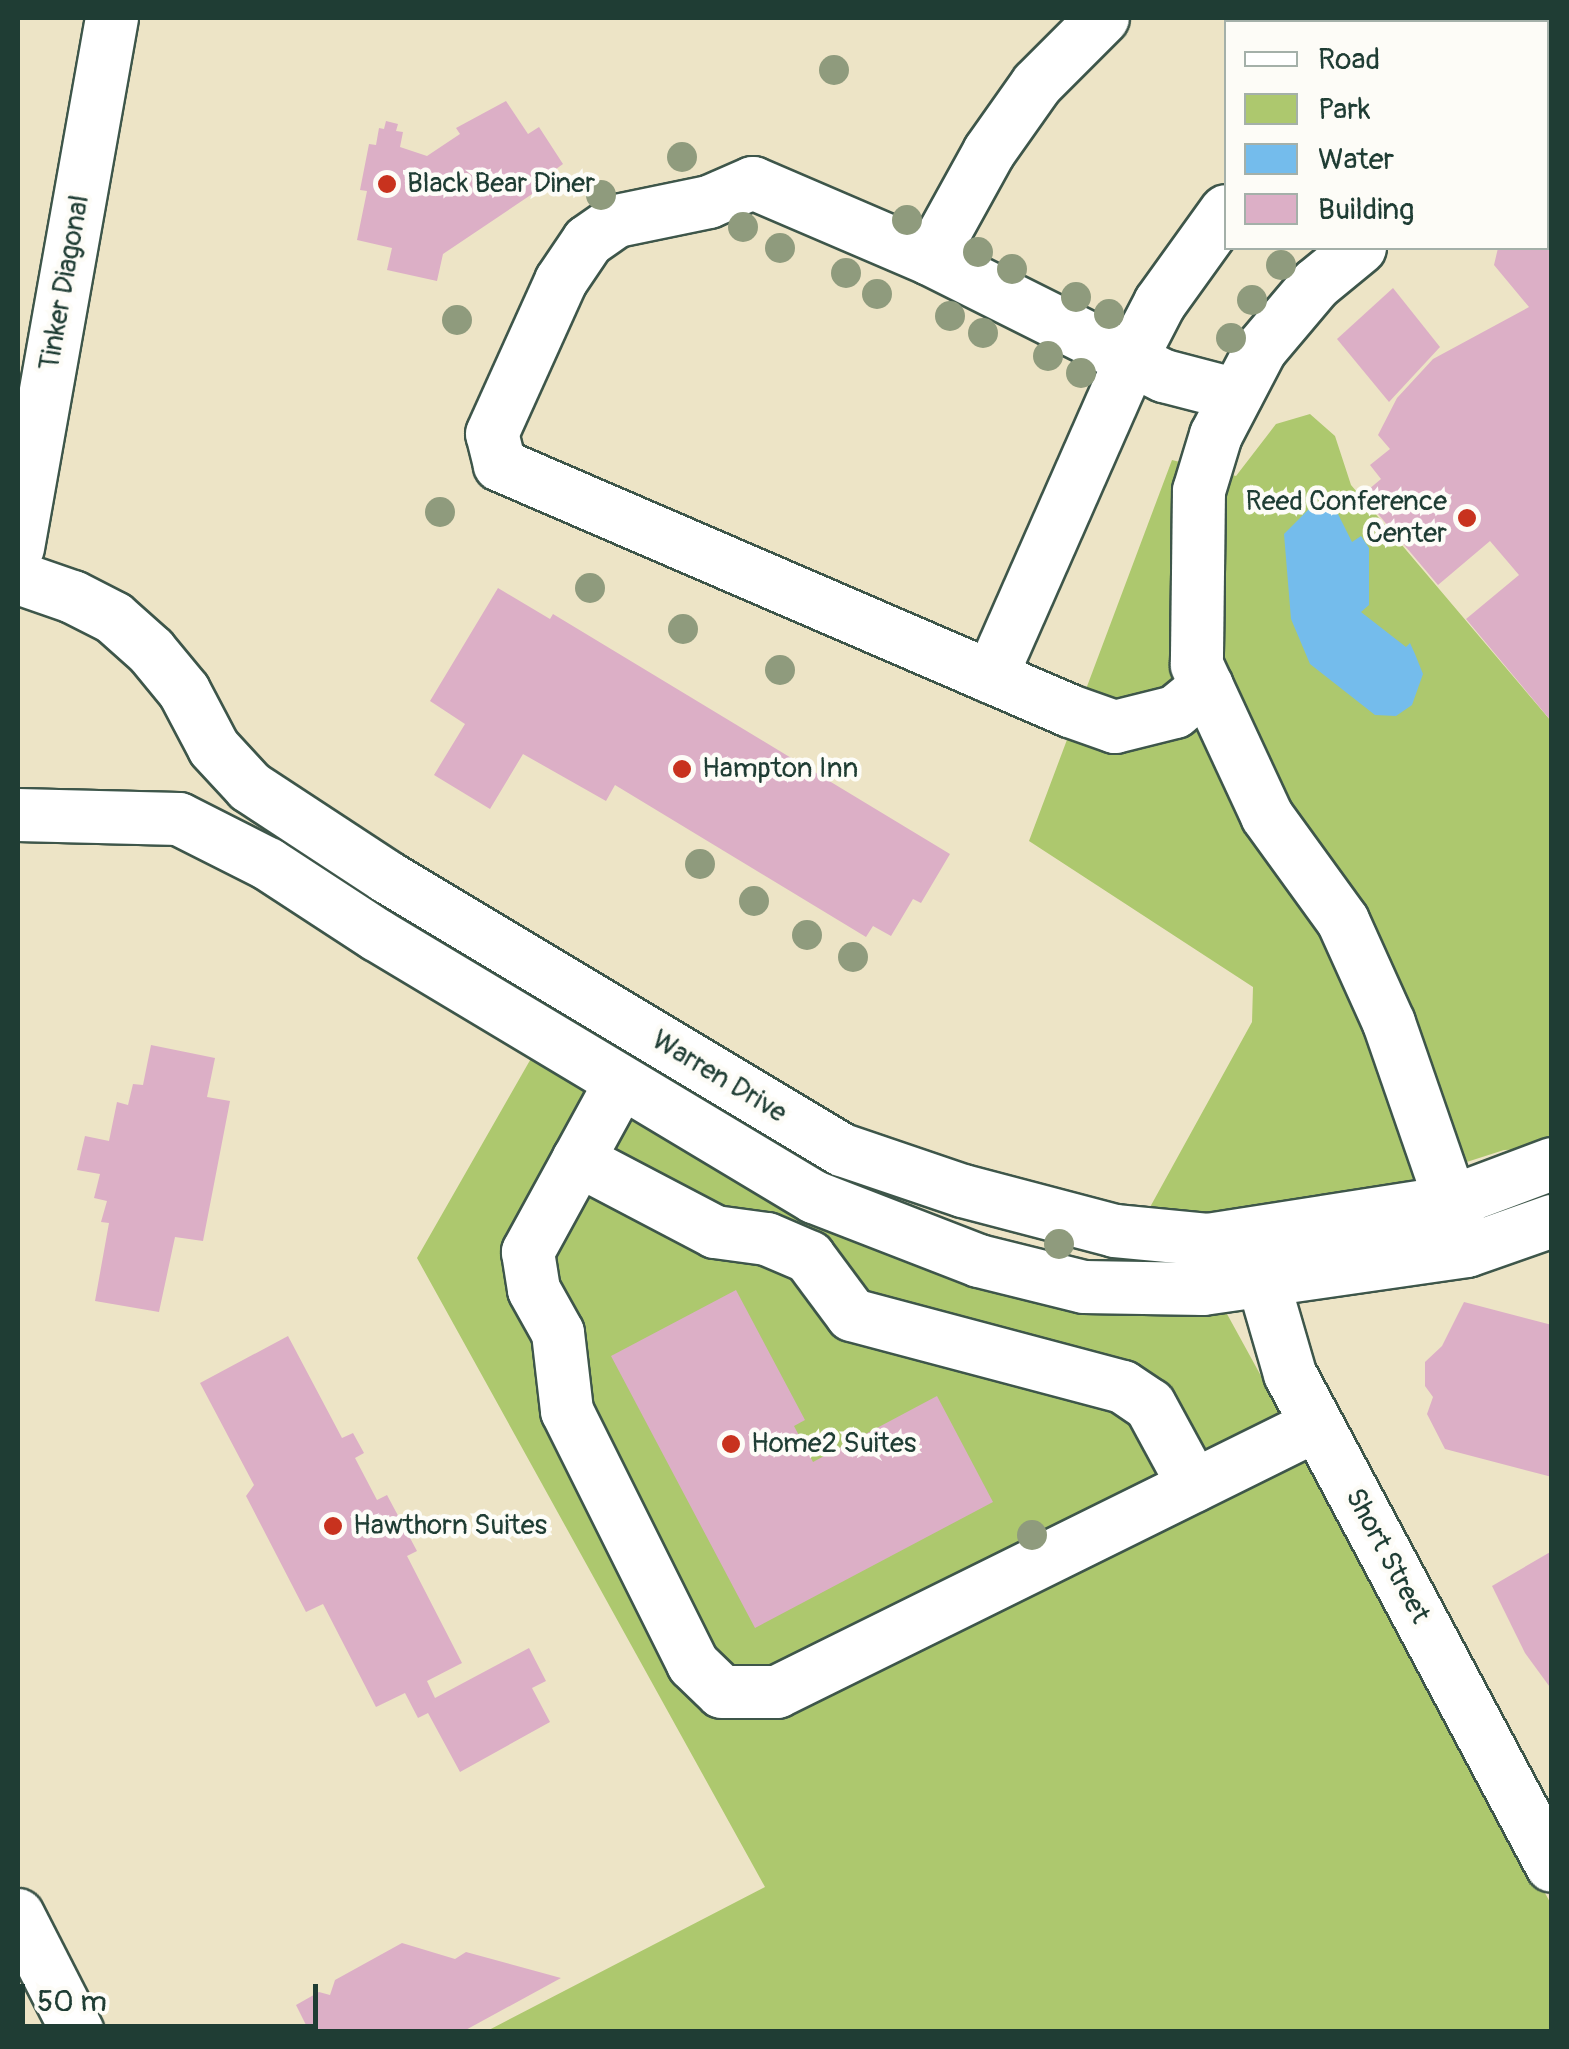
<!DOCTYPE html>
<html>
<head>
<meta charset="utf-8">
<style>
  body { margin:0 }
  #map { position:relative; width:1569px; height:2049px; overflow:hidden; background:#ede4c6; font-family:Pangolin,sans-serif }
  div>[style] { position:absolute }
  .green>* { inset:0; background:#adc86e }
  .water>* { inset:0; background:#74bcec }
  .building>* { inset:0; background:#dcafc6 }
  .roads { filter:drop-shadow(2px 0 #3e564a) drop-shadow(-2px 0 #3e564a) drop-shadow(0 2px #3e564a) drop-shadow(0 -2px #3e564a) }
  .minor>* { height:52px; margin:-26px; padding:0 26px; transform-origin:26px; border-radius:26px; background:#fff }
  .trees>* { width:30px; height:30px; margin:-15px; border-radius:50%; background:#8f9b7d }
  .dots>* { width:28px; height:28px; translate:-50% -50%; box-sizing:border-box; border:5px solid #fdfcf7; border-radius:50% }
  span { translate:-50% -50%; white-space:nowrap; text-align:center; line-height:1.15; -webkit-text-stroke:9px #fdfcf7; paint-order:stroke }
  .poi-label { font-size:28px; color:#1f3d34 }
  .left { translate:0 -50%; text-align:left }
  .right { translate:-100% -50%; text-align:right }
  .street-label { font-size:28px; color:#1f3d34 }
  .frame { position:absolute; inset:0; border:20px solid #1f3d34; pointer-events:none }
  .legend { position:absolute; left:1224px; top:20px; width:325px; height:230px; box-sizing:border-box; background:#fdfcf7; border:2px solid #a4b0a9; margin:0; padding:12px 18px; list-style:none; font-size:30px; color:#1f3d34 }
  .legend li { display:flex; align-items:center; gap:20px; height:50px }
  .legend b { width:50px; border:2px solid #a4b0a9 }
  .scale { position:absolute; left:20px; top:1984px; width:298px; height:45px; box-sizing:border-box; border:5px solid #1f3d34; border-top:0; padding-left:12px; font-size:30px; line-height:35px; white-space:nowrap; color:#1f3d34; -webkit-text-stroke:8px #fdfcf7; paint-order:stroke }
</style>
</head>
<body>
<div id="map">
  <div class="green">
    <i style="clip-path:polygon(1310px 414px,1335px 436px,1351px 485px,1551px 721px,1551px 1148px,1504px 1150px,1361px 1196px,1219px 1216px,1149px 1209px,1252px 1022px,1253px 987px,1029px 841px,1172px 460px,1236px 476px,1276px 424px)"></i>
    <i style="clip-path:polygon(537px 1048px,851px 1226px,1221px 1303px,1551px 1904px,1551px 2031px,487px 2031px,765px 1887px,417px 1258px)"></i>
  </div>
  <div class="water">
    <i style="clip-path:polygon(1321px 505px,1337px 512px,1352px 542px,1361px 536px,1369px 548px,1369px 605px,1361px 612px,1406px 647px,1410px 643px,1415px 654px,1423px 674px,1412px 705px,1396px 716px,1375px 715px,1310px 664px,1291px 619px,1284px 534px,1311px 507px)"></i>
  </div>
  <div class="building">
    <i style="clip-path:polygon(506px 101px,528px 134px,539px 127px,563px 164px,552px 172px,556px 178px,443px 254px,437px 281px,387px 270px,392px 248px,357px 240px,367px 191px,360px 190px,369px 144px,376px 145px,379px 128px,384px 129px,386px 121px,398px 124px,396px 131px,403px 132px,400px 147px,427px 156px,460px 134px,456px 128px)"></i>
    <i style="clip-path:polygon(1552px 136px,1552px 722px,1466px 619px,1519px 575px,1490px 541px,1438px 585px,1362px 495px,1381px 479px,1370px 465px,1390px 449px,1378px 435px,1397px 398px,1433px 359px,1529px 307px,1494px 265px,1498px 248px,1546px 248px,1546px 140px)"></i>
    <i style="clip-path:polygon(1393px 288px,1440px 347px,1389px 402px,1337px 339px)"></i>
    <i style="clip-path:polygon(498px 588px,550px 619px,553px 614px,950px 854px,921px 903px,913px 899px,891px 936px,873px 926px,866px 937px,615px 785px,606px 801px,523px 754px,490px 809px,434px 775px,465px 724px,430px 701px)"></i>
    <i style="clip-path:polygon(151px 1045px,215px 1058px,207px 1097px,230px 1101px,203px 1241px,175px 1237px,159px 1312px,95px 1301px,109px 1223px,101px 1222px,107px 1201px,94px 1198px,100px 1174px,77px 1170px,85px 1136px,109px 1141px,117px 1102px,128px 1105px,133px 1084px,143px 1085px)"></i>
    <i style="clip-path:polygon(736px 1290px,805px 1420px,794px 1426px,813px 1462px,937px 1396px,993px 1502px,755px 1628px,611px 1356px)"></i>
    <i style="clip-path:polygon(1464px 1302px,1552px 1325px,1552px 1477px,1445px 1449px,1427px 1414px,1433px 1397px,1425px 1386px,1425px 1362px,1442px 1346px)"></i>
    <i style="clip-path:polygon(288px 1336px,342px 1438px,353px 1433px,364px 1453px,355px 1458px,377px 1500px,387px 1495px,417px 1551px,407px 1556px,462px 1663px,427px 1681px,435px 1698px,529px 1648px,546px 1681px,532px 1688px,550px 1722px,460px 1772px,428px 1713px,418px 1718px,405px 1693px,376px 1707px,323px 1604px,306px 1612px,246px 1496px,254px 1485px,200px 1383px)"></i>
    <i style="clip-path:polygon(1552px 1551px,1552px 1690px,1525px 1653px,1492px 1586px)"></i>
    <i style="clip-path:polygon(402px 1943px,455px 1959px,466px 1952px,561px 1978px,462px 2032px,308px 2029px,296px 2005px,319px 1992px,330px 1995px,335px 1980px)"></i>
  </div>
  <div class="roads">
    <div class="minor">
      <i style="left:1335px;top:18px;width:4px;rotate:76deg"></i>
      <i style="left:1441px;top:18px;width:4px;rotate:76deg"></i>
      <i style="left:1546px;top:37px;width:7px;rotate:-34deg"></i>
      <i style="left:1360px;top:248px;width:57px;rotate:140.7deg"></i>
      <i style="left:1316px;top:284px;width:85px;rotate:130.2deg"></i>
      <i style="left:1261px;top:349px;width:97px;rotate:117.6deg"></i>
      <i style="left:1216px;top:435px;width:59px;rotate:106.9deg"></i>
      <i style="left:1199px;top:491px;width:174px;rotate:90.7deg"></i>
      <i style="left:1197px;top:665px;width:166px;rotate:65.1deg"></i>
      <i style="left:1267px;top:816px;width:130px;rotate:54.1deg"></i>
      <i style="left:1343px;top:921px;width:112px;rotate:65.7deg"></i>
      <i style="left:1389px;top:1023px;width:223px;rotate:70.9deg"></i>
      <i style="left:930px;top:259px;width:122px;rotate:-61.1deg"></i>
      <i style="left:989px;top:152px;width:83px;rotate:-54.8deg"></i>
      <i style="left:1037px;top:84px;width:93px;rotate:-45deg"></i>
      <i style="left:18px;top:548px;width:538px;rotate:-79.94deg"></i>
      <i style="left:18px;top:578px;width:58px;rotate:19.1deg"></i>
      <i style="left:73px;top:597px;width:46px;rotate:27.1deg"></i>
      <i style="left:114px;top:618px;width:50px;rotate:41.7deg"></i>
      <i style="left:151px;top:651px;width:52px;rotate:50.5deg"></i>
      <i style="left:184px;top:691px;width:64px;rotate:62.2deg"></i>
      <i style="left:214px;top:748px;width:53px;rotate:47.3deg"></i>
      <i style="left:250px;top:787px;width:164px;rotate:33.3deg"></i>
      <i style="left:387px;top:877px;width:531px;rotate:30.96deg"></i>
      <i style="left:842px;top:1150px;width:128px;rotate:18.7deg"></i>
      <i style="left:963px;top:1191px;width:157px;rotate:14.7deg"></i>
      <i style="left:1115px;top:1231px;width:93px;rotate:5.5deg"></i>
      <i style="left:1208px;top:1240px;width:246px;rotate:-8.9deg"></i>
      <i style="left:1451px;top:1202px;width:108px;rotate:-20.6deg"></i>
      <i style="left:991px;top:677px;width:350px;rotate:-66.2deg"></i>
      <i style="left:1132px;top:357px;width:61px;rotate:-62.6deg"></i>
      <i style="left:1160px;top:303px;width:113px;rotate:-54.3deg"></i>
      <i style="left:1207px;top:686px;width:41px;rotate:140.9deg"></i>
      <i style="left:1175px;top:712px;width:62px;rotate:166deg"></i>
      <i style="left:1115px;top:727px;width:48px;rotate:-160.4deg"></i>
      <i style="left:1070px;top:711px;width:621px;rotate:-156.66deg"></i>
      <i style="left:500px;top:465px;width:32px;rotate:-104deg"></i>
      <i style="left:492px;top:434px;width:168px;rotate:-65.7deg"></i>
      <i style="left:561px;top:281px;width:48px;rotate:-56deg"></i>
      <i style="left:588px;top:241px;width:35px;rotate:-35deg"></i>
      <i style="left:617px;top:221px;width:94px;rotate:-11.7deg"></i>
      <i style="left:709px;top:202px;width:48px;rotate:-23.4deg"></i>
      <i style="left:753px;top:183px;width:193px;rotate:23.2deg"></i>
      <i style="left:930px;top:259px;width:262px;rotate:26.6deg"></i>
      <i style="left:1164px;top:376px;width:75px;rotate:14.6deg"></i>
      <i style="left:18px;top:815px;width:161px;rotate:1.4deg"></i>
      <i style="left:179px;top:819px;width:100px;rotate:26.8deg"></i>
      <i style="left:268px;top:864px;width:130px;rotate:33.1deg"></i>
      <i style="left:377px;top:935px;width:510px;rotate:30.94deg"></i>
      <i style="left:814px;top:1197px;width:177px;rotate:21.2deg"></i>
      <i style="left:979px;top:1261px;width:108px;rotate:13.9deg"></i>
      <i style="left:1084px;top:1287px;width:119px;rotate:1deg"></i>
      <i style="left:1203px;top:1289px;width:267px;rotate:-8.2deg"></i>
      <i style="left:1467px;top:1251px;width:90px;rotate:-19.4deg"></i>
      <i style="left:621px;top:1082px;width:194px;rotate:118.7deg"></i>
      <i style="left:528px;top:1252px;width:38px;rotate:81deg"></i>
      <i style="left:534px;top:1290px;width:49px;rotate:60.8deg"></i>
      <i style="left:558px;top:1333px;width:79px;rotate:83.4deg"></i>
      <i style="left:567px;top:1411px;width:283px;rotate:63.5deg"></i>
      <i style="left:693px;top:1664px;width:40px;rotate:44deg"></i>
      <i style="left:722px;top:1692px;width:55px"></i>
      <i style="left:777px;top:1692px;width:602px;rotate:-26.31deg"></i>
      <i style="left:578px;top:1160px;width:155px;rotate:27.7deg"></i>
      <i style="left:715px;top:1232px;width:52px;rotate:7.7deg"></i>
      <i style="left:767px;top:1239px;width:46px;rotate:23.2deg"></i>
      <i style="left:809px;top:1257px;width:72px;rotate:53.4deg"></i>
      <i style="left:852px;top:1315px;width:280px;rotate:14.9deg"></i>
      <i style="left:1123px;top:1387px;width:32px;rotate:34deg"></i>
      <i style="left:1150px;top:1405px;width:92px;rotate:61.5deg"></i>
      <i style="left:1254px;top:1250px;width:129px;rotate:73.8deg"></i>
      <i style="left:1290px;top:1374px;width:557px;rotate:61.96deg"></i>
      <i style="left:18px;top:1915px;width:131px;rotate:62.9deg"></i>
    </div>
  </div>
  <div class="trees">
    <i style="left:834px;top:70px"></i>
    <i style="left:682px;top:157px"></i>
    <i style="left:601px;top:195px"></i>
    <i style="left:907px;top:220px"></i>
    <i style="left:743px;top:227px"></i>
    <i style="left:780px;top:248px"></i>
    <i style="left:978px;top:252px"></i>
    <i style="left:1281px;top:265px"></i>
    <i style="left:1012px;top:269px"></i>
    <i style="left:846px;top:273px"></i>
    <i style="left:877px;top:294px"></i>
    <i style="left:1076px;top:297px"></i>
    <i style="left:1252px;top:300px"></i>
    <i style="left:1109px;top:314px"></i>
    <i style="left:950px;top:316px"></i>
    <i style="left:457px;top:320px"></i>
    <i style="left:983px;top:333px"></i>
    <i style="left:1231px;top:338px"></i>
    <i style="left:1048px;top:356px"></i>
    <i style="left:1081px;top:373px"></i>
    <i style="left:440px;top:512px"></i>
    <i style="left:590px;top:588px"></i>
    <i style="left:683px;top:629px"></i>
    <i style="left:780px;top:670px"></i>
    <i style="left:700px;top:864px"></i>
    <i style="left:754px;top:901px"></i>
    <i style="left:807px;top:935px"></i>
    <i style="left:853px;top:957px"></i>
    <i style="left:1059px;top:1244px"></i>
    <i style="left:1032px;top:1535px"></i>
  </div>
  <div class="dots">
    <i style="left:387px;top:184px;background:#c8321e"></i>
    <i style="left:1467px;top:518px;background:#c8321e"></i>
    <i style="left:682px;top:769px;background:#c8321e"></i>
    <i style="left:731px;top:1444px;background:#c8321e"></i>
    <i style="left:333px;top:1526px;background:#c8321e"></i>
  </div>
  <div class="poi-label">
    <span class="left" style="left:407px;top:184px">Black Bear Diner</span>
    <span class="right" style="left:1447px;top:518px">Reed Conference<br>Center</span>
    <span class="left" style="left:702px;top:769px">Hampton Inn</span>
    <span class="left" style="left:751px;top:1444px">Home2 Suites</span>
    <span class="left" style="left:353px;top:1526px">Hawthorn Suites</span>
  </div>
  <div class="street-label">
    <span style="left:65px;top:283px;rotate:-80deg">Tinker Diagonal</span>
    <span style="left:719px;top:1077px;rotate:31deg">Warren Drive</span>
    <span style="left:1387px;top:1556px;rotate:62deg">Short Street</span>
  </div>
  <div class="frame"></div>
  <ul class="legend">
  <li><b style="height:12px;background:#fff"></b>Road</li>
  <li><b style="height:28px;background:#adc86e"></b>Park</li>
  <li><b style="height:28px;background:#74bcec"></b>Water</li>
  <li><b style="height:28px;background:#dcafc6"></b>Building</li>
  </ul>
  <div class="scale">50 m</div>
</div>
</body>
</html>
